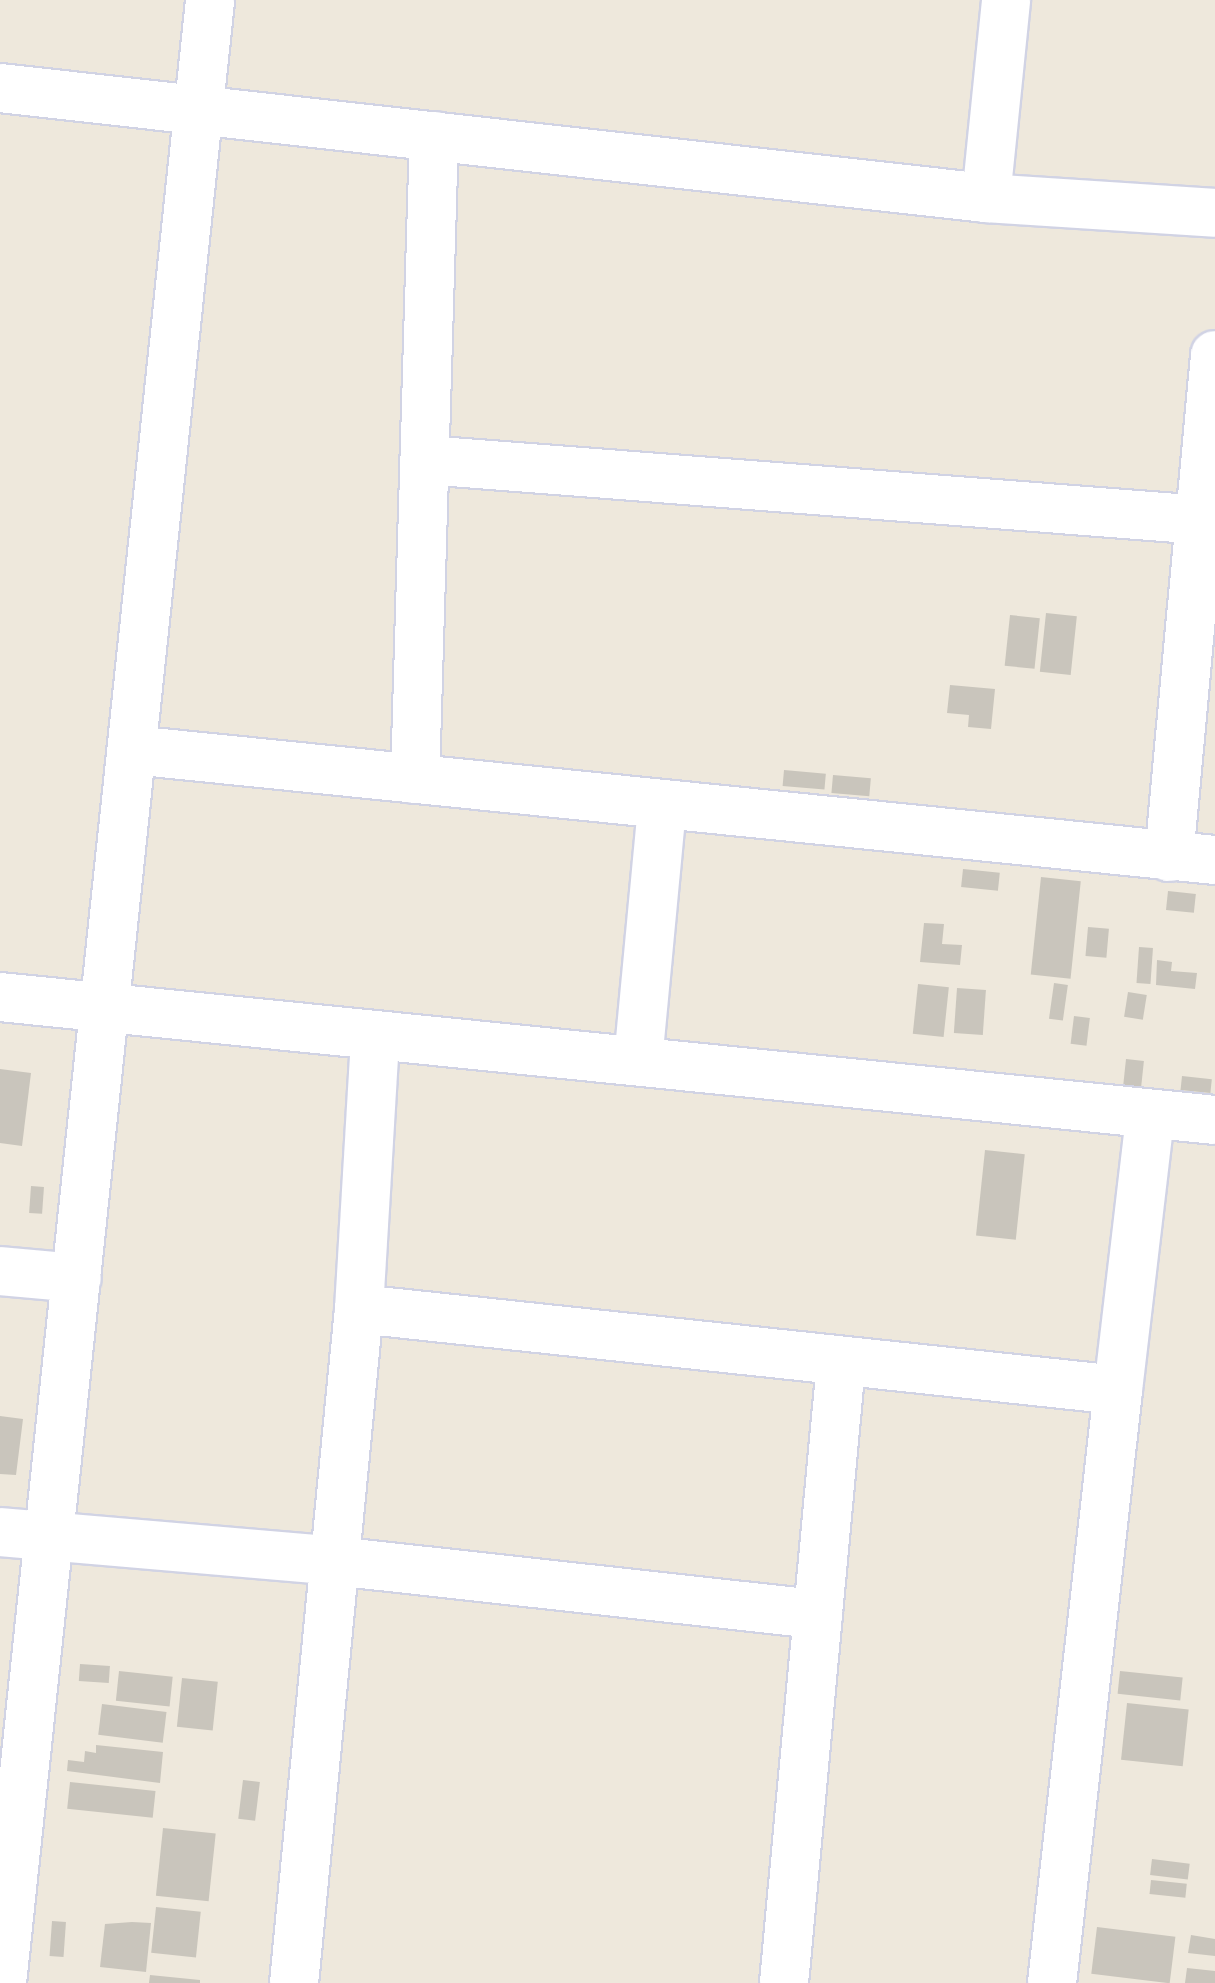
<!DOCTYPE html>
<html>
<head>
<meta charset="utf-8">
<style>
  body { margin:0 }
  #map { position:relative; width:1215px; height:1983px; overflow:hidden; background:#eee8dc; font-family:"Exo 2",sans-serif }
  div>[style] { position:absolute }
  .building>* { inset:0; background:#c9c5bc; transform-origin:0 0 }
  .roads { filter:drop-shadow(2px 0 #d1d3e4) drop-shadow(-2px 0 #d1d3e4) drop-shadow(0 2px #d1d3e4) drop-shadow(0 -2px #d1d3e4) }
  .minor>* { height:48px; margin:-24px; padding:0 24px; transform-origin:24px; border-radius:24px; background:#fff }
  span { translate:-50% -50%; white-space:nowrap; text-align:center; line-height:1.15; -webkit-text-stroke:9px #fff; paint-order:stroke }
</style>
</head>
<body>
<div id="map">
  <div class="building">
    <i style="left:1046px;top:613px;width:31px;height:59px;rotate:6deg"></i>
    <i style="left:1010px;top:615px;width:30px;height:51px;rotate:6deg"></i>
    <i style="clip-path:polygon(950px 685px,995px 689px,991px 729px,968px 727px,969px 715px,947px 713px)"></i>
    <i style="left:784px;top:770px;width:42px;height:16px;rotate:5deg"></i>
    <i style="left:833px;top:775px;width:38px;height:18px;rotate:5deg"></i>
    <i style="left:963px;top:869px;width:37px;height:18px;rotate:6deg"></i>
    <i style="left:1041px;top:877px;width:40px;height:98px;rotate:6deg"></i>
    <i style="left:1168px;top:891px;width:28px;height:19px;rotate:6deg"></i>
    <i style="clip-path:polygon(924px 923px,944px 924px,942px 944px,962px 945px,960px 965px,920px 962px)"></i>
    <i style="left:1088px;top:927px;width:21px;height:29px;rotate:5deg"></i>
    <i style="left:1139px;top:947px;width:14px;height:36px;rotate:4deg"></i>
    <i style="clip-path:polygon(1157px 960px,1172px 962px,1171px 971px,1197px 973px,1195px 989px,1156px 985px)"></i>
    <i style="left:1054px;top:983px;width:14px;height:36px;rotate:8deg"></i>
    <i style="left:918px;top:984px;width:31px;height:50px;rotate:6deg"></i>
    <i style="left:957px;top:988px;width:29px;height:45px;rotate:4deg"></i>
    <i style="left:1128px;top:992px;width:19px;height:25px;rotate:9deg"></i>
    <i style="left:1074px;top:1016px;width:16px;height:28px;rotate:7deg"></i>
    <i style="left:1126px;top:1059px;width:18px;height:28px;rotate:6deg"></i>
    <i style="clip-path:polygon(0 1069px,31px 1073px,22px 1146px,0 1143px)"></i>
    <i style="left:1182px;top:1076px;width:30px;height:14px;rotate:6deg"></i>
    <i style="left:985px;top:1150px;width:40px;height:86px;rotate:6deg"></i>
    <i style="left:31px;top:1186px;width:13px;height:27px;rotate:4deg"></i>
    <i style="clip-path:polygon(0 1416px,23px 1419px,16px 1475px,0 1474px)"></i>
    <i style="left:80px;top:1664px;width:30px;height:17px;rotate:4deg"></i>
    <i style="left:119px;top:1671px;width:54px;height:30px;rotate:6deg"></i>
    <i style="left:1120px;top:1671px;width:63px;height:23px;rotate:6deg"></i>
    <i style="left:182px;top:1678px;width:36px;height:49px;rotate:6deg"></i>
    <i style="left:1127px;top:1703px;width:62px;height:57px;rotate:6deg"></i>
    <i style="left:102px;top:1704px;width:65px;height:31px;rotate:7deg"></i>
    <i style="clip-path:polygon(96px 1745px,163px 1752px,160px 1783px,67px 1771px,68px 1760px,84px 1762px,85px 1751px,96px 1753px)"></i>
    <i style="left:243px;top:1780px;width:17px;height:39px;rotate:7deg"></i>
    <i style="left:70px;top:1782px;width:86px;height:27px;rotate:6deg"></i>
    <i style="left:163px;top:1828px;width:53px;height:68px;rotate:6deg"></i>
    <i style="left:1152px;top:1859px;width:38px;height:16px;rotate:7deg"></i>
    <i style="left:1151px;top:1880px;width:36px;height:14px;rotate:6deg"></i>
    <i style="left:156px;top:1907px;width:45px;height:46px;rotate:6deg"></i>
    <i style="left:52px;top:1921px;width:14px;height:35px;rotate:4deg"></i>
    <i style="clip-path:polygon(132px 1922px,151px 1923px,146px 1972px,100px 1967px,105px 1924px)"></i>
    <i style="left:1097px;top:1927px;width:79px;height:47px;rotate:7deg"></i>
    <i style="clip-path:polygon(1191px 1935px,1215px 1939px,1215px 1956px,1188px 1953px)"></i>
    <i style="clip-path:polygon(1187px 1968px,1215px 1971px,1215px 1983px,1185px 1983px)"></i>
    <i style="clip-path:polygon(150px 1975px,200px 1980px,200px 1983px,149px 1983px)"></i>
  </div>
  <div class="roads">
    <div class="minor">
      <i style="left:0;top:88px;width:992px;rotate:6.37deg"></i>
      <i style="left:986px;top:198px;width:229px;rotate:3.7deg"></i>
      <i style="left:986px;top:198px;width:199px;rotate:-84.2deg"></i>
      <i style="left:426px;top:460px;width:778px;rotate:4.42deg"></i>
      <i style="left:132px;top:750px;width:1089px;rotate:5.8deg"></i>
      <i style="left:415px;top:779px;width:643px;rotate:-88.31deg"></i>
      <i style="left:1169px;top:857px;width:504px;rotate:-84.76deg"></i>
      <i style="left:0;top:997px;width:1221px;rotate:5.78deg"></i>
      <i style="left:638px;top:1061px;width:257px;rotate:-84.6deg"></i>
      <i style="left:0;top:1271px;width:77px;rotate:5.2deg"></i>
      <i style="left:359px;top:1309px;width:763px;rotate:6.09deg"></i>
      <i style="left:1118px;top:1390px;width:276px;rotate:-83.3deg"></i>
      <i style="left:0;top:1532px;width:336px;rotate:4.9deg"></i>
      <i style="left:335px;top:1561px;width:486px;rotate:6.3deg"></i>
      <i style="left:2px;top:1983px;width:1994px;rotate:-84.01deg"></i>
      <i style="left:294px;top:1983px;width:677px;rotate:-84.49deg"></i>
      <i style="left:359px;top:1309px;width:272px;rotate:-86.6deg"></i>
      <i style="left:784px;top:1983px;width:622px;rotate:-84.74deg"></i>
      <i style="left:1052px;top:1983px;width:597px;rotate:-83.65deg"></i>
    </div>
  </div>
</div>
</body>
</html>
